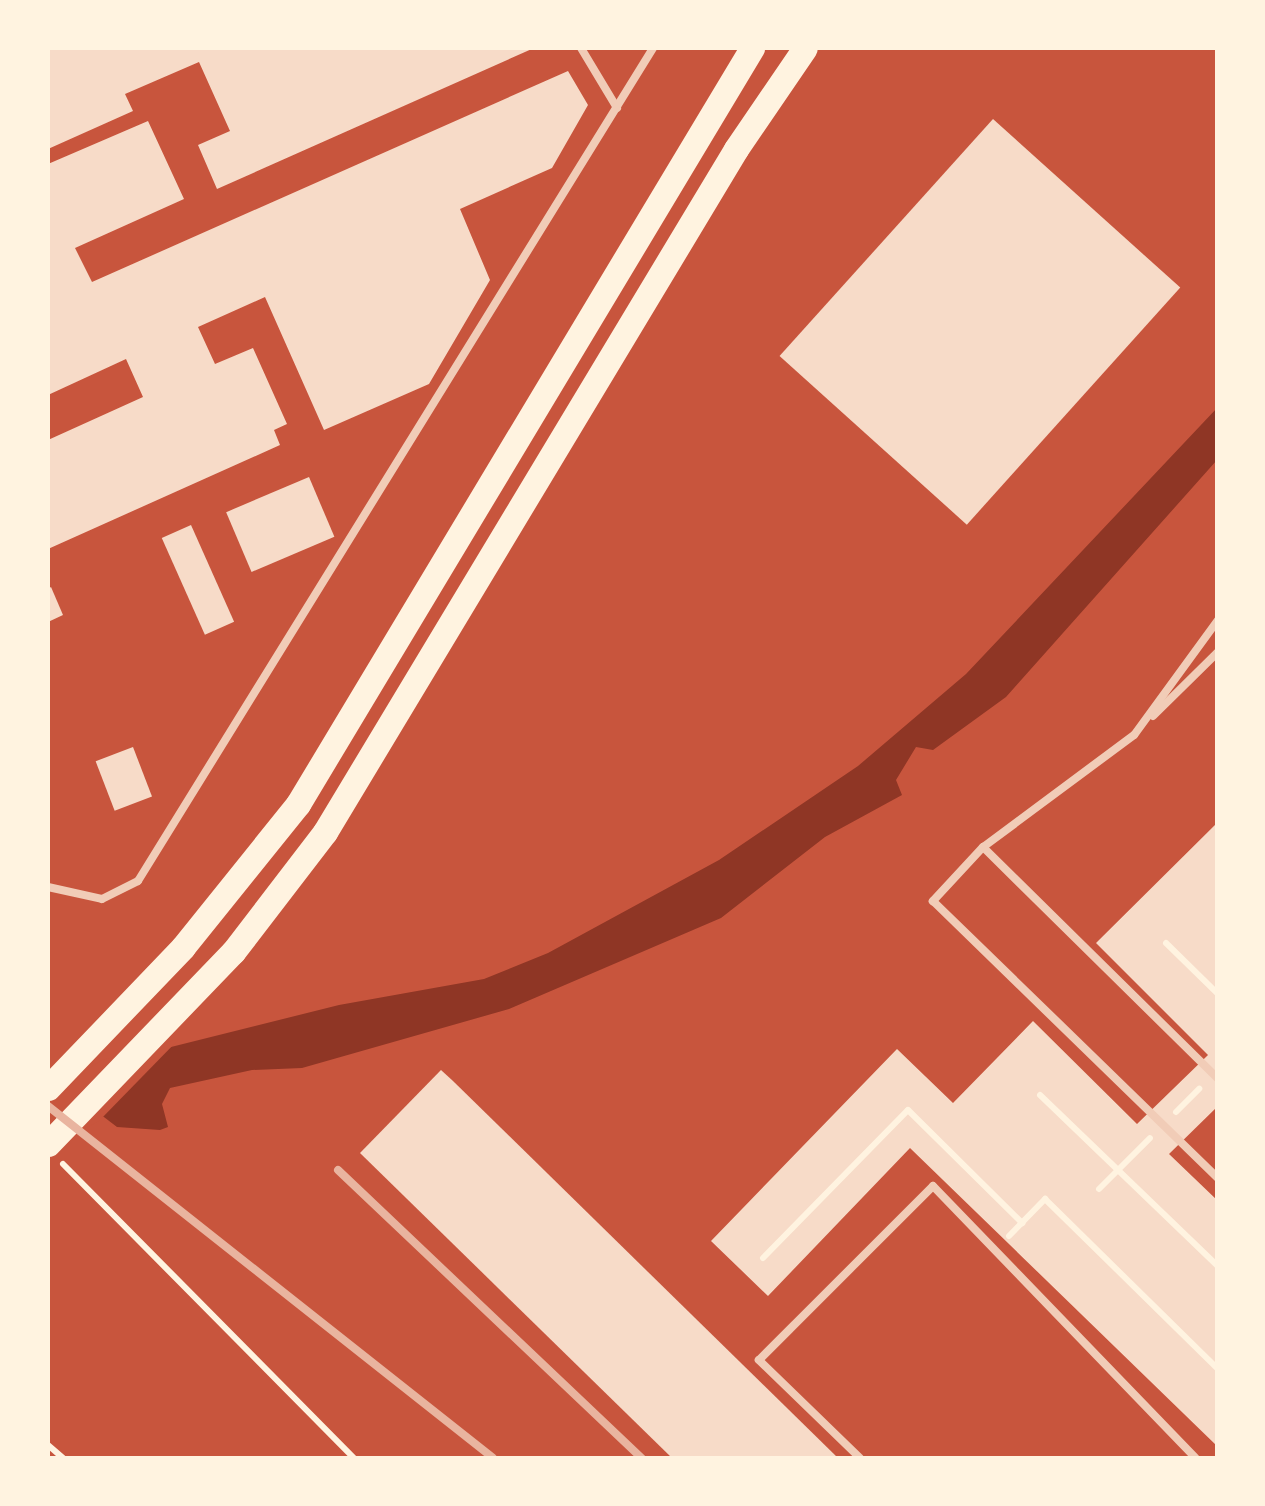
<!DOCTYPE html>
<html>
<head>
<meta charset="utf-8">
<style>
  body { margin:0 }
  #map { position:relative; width:1265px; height:1506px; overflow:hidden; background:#c8553d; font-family:Mulish,sans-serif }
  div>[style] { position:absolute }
  .water>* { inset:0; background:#8f3625 }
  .pier>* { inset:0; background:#c8553d }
  .building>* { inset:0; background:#f7dbc8; transform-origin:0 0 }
  .path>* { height:6px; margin:-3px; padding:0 3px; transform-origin:3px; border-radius:3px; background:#fff3e0 }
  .service>* { height:8px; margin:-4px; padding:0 4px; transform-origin:4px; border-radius:4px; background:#f1ccb7 }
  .primary>* { height:25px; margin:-12.5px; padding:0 12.5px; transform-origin:12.5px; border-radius:12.5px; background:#fff3e0 }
  .rail>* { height:8px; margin:-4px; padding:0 4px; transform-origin:4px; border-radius:4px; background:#e9b49f }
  span { translate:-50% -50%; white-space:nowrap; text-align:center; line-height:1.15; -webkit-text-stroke:8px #fff3e0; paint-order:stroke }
  .frame { position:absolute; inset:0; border:50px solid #fff3e0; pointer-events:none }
</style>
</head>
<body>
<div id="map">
  <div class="water">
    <i style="clip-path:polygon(1217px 408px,1217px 460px,1006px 697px,933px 750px,916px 747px,896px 780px,902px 795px,825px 837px,721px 918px,509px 1009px,302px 1068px,252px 1070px,170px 1088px,162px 1104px,168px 1127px,160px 1130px,117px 1127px,100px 1114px,103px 1064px,339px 1005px,484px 979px,548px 953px,719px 860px,858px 766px,966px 674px)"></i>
  </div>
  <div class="pier">
    <i style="clip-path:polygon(179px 1039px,99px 1121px,48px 1147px,48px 1095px,102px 1060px)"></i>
  </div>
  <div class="building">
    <i style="clip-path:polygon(48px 48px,534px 48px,217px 189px,198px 145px,230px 131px,199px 62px,125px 94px,133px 111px,48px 149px)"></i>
    <i style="clip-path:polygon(568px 71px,588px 105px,552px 168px,460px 209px,490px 280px,429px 384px,324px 430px,265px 297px,198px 327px,215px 364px,253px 348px,287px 424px,274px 430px,280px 445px,48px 549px,48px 440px,143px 397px,126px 359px,48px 395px,48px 164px,148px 121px,184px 199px,75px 248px,92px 282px)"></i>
    <i style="left:993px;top:119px;width:252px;height:319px;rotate:42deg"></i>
    <i style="left:309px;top:477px;width:65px;height:90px;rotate:67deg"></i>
    <i style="left:191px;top:525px;width:106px;height:32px;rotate:66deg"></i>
    <i style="clip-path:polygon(51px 587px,63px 615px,48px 622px,48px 589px)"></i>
    <i style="left:133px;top:747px;width:53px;height:40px;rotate:69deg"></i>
    <i style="clip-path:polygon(1218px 822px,1218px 1106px,1169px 1154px,1218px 1201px,1218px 1447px,910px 1148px,768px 1296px,711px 1241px,897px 1049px,953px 1103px,1033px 1021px,1137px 1124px,1208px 1055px,1096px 943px)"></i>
    <i style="clip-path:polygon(441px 1070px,453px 1081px,838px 1458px,672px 1458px,360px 1153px)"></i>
  </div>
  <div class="path">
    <i style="left:1166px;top:943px;width:73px;rotate:44.4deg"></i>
    <i style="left:1040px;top:1095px;width:247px;rotate:43.9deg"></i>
    <i style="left:1176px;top:1112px;width:33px;rotate:-45deg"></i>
    <i style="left:63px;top:1164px;width:414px;rotate:45.3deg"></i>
    <i style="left:1099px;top:1189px;width:72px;rotate:-45deg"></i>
    <i style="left:1009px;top:1236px;width:52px;rotate:-45.8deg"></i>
    <i style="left:1045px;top:1199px;width:243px;rotate:44.5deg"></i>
    <i style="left:763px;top:1258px;width:207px;rotate:-45.6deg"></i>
    <i style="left:908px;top:1110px;width:161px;rotate:44.7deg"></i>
    <i style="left:48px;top:1445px;width:20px;rotate:41deg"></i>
  </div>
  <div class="service">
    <i style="left:581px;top:48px;width:70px;rotate:59deg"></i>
    <i style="left:1218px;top:620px;width:142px;rotate:126.1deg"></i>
    <i style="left:1134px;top:735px;width:188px;rotate:143.4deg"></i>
    <i style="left:983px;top:847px;width:74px;rotate:132.8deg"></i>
    <i style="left:933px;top:901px;width:397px;rotate:44.2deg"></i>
    <i style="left:1153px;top:716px;width:91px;rotate:-44.6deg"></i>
    <i style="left:983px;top:847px;width:330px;rotate:44.6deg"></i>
    <i style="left:48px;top:887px;width:55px;rotate:12.5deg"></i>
    <i style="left:102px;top:899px;width:40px;rotate:-26.6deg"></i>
    <i style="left:138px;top:881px;width:979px;rotate:-58.27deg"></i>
    <i style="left:860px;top:1458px;width:141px;rotate:-135.9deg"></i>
    <i style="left:759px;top:1360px;width:246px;rotate:-45deg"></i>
    <i style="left:933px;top:1186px;width:378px;rotate:46deg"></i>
  </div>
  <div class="primary">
    <i style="left:48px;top:1088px;width:195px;rotate:-46.2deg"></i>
    <i style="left:183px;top:947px;width:184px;rotate:-51.2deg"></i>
    <i style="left:298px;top:804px;width:882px;rotate:-59.01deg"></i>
    <i style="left:48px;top:1144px;width:267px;rotate:-46.1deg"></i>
    <i style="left:233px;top:952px;width:151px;rotate:-52.5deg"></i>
    <i style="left:325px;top:832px;width:797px;rotate:-58.96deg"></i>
    <i style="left:736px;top:149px;width:122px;rotate:-55.7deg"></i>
  </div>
  <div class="rail">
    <i style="left:48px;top:1106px;width:567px;rotate:38.34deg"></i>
    <i style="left:338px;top:1170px;width:419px;rotate:43.5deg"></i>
  </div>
  <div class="frame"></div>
</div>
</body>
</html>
